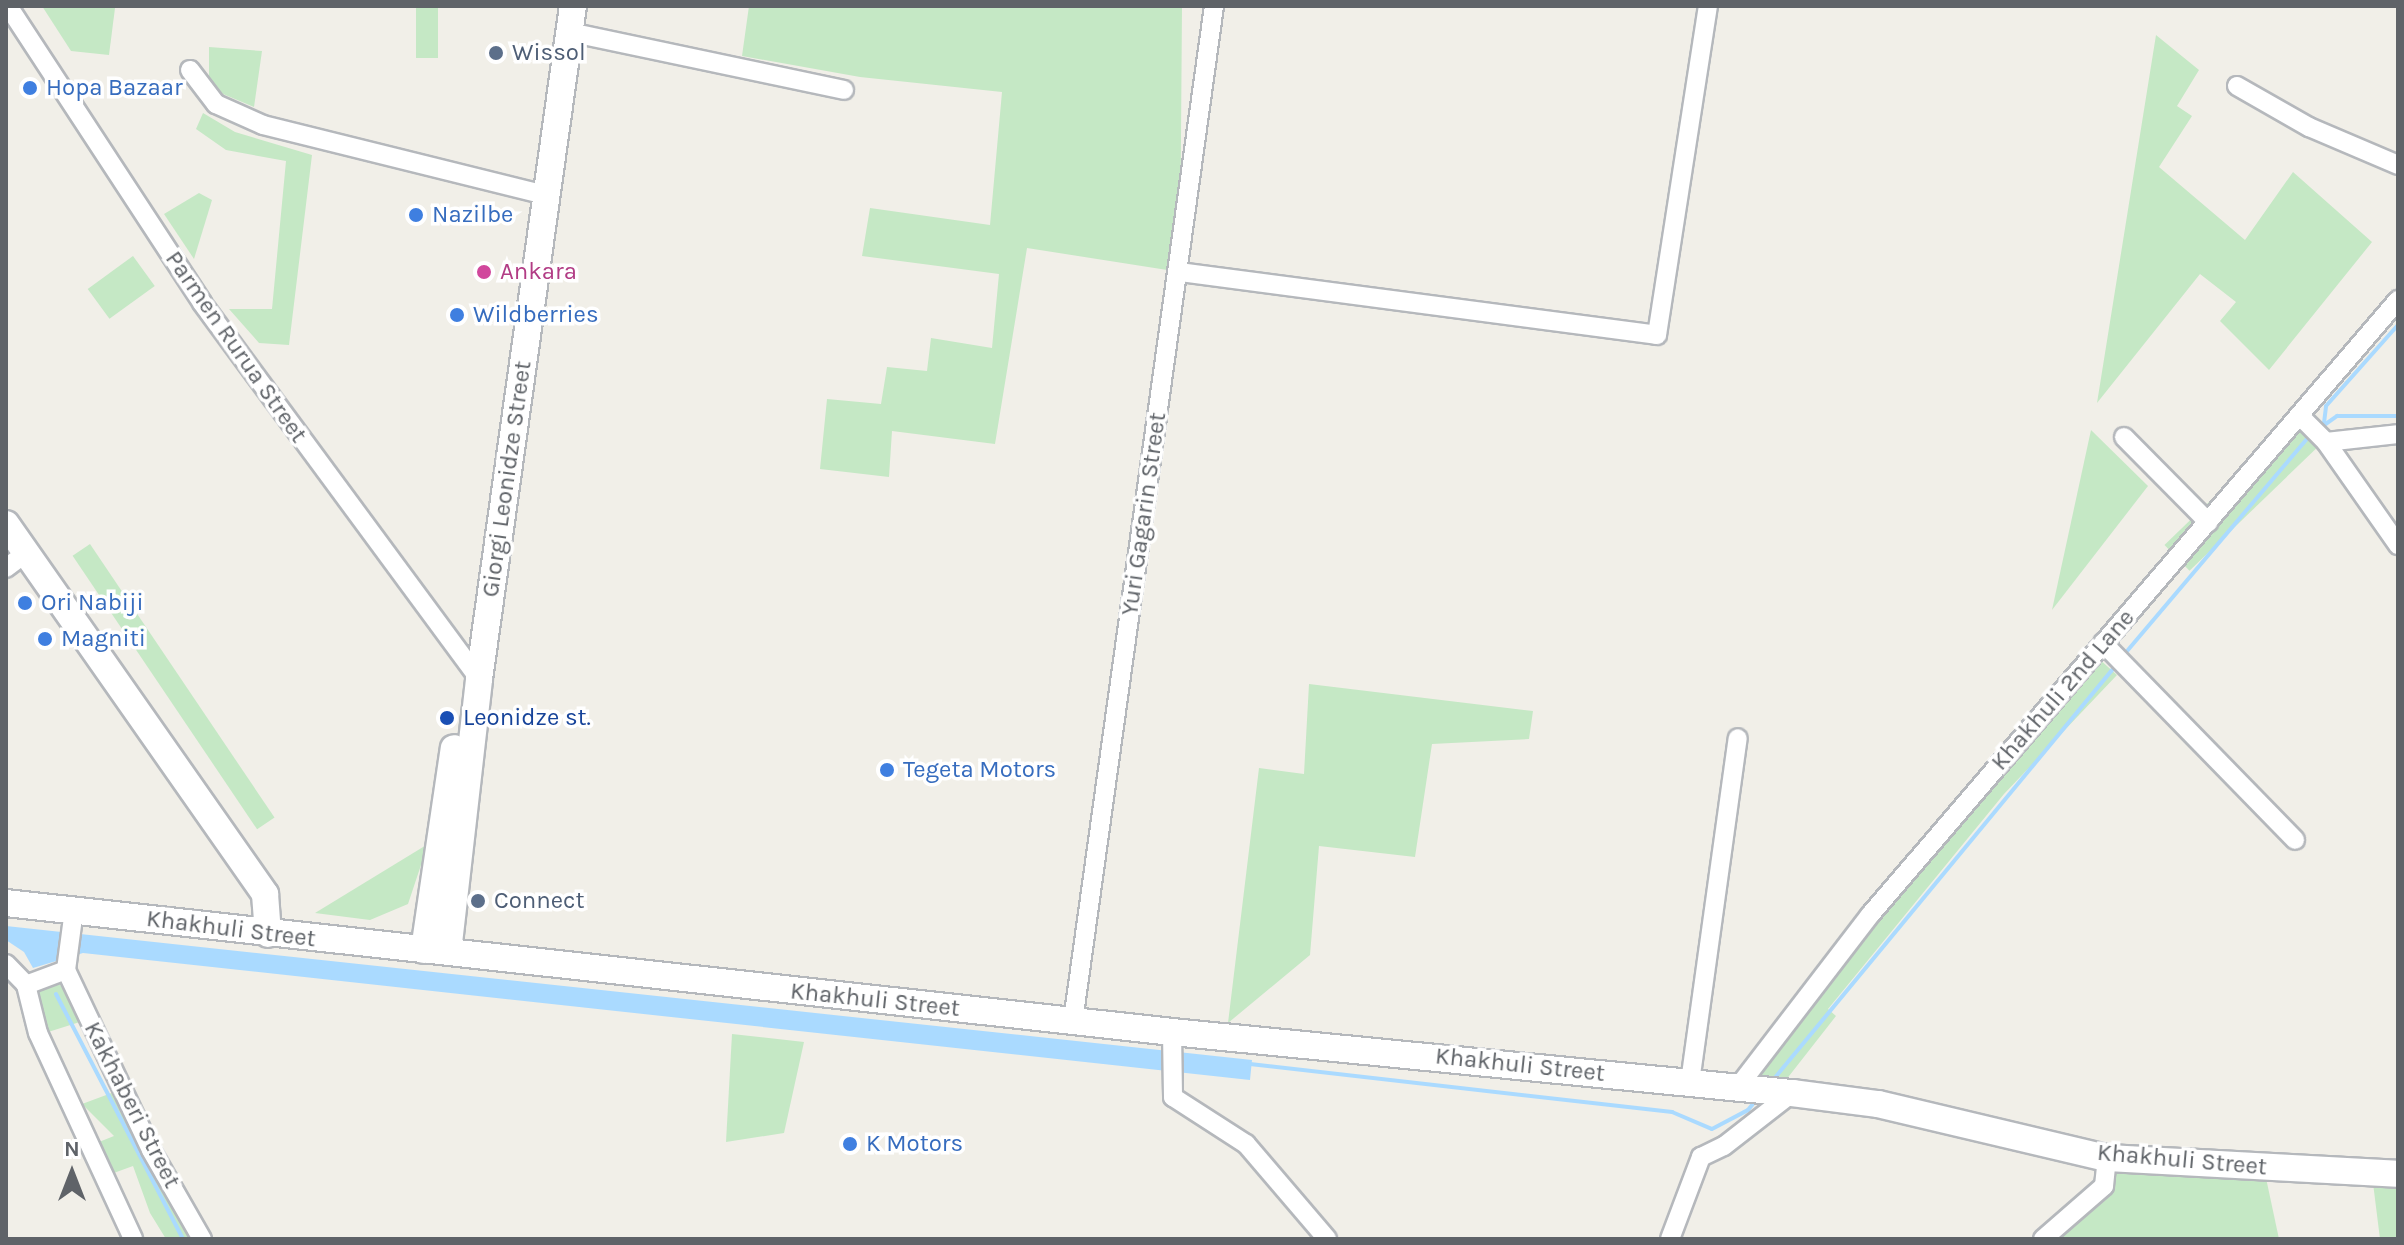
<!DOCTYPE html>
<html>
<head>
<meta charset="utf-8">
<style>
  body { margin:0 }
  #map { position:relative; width:2404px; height:1245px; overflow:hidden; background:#f1efe8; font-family:Karla,sans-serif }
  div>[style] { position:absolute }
  .green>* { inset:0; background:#c5e8c5; transform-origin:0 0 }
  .water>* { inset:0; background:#aadaff }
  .stream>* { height:4px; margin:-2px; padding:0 2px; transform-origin:2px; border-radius:2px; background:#aadaff }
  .roads { filter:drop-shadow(2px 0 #b5b8bc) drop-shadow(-2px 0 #b5b8bc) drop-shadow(0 2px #b5b8bc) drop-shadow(0 -2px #b5b8bc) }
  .street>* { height:18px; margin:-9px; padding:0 9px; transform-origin:9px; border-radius:9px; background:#fff }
  .secondary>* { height:26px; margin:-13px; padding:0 13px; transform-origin:13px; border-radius:13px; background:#fff }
  .dots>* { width:22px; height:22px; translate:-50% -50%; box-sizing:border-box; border:4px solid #fff; border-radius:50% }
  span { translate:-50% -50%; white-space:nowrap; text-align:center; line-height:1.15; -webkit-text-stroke:7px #fff; paint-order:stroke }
  .service-label { font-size:24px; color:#4e5e75 }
  .left { translate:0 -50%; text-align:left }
  .shop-label { font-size:24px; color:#366cbe }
  .hotel-label { font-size:24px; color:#b23c85 }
  .street-label { font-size:24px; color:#5f6368 }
  .transit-label { font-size:24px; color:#164399 }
  .frame { position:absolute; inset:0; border:8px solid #5f6368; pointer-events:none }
  .north { position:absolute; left:32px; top:1133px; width:80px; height:80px; -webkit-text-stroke:6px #fff; paint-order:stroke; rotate:0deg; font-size:22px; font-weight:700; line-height:32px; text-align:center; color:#5f6368 }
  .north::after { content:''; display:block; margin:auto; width:28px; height:36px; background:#5f6368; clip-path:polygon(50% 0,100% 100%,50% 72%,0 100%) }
</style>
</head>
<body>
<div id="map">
  <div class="green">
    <i style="clip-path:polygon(42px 6px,115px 8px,109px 55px,71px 51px)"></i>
    <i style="left:416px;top:6px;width:22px;height:52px"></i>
    <i style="clip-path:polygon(749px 6px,1182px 6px,1180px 272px,1027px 248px,995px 444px,892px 431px,889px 477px,820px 469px,827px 399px,881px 404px,887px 367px,927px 371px,931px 338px,992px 348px,999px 274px,862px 256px,870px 208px,990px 225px,1002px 92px,860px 77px,742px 56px)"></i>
    <i style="clip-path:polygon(2156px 35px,2199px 70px,2177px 106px,2192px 116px,2159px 167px,2245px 240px,2293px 172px,2372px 242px,2269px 370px,2220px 321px,2236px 302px,2200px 274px,2097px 403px)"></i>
    <i style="clip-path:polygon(209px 47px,262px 51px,254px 107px,223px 94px,209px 80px)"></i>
    <i style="clip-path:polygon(203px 113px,235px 132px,312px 155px,289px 345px,259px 343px,229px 309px,272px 309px,286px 161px,226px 150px,196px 129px)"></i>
    <i style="clip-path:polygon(199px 193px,212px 200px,194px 259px,164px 214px)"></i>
    <i style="left:133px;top:256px;width:37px;height:56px;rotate:54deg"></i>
    <i style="left:2299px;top:415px;width:36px;height:187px;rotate:46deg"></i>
    <i style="clip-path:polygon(2091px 430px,2148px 486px,2052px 610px)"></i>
    <i style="left:90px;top:544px;width:330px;height:21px;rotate:56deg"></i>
    <i style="clip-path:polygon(2098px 658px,2117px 675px,2004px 794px,1828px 1009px,1836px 1016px,1782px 1085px,1754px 1078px,1872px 914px)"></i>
    <i style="clip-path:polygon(1309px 684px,1533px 711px,1529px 739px,1432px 744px,1415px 857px,1319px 846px,1310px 955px,1228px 1023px,1259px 768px,1304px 774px)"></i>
    <i style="clip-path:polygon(428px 844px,408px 904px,370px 920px,315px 913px)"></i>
    <i style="clip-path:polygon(59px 983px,83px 1021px,45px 1033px,34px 990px)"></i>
    <i style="clip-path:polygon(732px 1034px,804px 1042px,784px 1133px,726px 1142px)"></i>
    <i style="clip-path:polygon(117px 1091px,194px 1239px,166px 1239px,150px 1213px,133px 1166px,111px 1174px,99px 1142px,114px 1136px,82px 1104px)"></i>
    <i style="clip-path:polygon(2115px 1166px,2266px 1178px,2279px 1239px,2052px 1239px)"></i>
    <i style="clip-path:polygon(2398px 1182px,2398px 1239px,2380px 1239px,2373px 1183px)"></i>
  </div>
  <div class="water">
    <i style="clip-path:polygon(6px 926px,1252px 1060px,1250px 1080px,83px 953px,33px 968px,24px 952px,6px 940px)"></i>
  </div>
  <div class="stream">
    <i style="left:2324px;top:423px;width:17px;rotate:-83deg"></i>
    <i style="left:2326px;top:406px;width:108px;rotate:-48.4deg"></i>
    <i style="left:2320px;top:428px;width:21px;rotate:-35deg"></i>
    <i style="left:2337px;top:416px;width:61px"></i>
    <i style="left:2122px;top:657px;width:291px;rotate:-49.7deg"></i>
    <i style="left:56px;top:994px;width:276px;rotate:62.6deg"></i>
    <i style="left:1250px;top:1064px;width:425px;rotate:6.5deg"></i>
    <i style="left:1672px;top:1112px;width:43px;rotate:23deg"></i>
    <i style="left:1712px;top:1129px;width:41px;rotate:-27.8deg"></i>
    <i style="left:1748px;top:1110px;width:14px;rotate:-51deg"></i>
    <i style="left:1773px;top:1080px;width:540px;rotate:-50.41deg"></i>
  </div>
  <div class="roads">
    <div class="street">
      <i style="left:8px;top:6px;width:355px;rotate:56.8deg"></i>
      <i style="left:202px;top:303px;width:467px;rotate:53.6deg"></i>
      <i style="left:569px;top:32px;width:281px;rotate:11.9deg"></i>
      <i style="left:190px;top:70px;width:43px;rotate:52.6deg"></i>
      <i style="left:216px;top:104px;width:51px;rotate:24.1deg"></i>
      <i style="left:263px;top:125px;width:292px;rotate:13.9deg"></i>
      <i style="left:2237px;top:86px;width:83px;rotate:29.7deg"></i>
      <i style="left:2309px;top:127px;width:97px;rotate:23.1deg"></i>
      <i style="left:1180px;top:272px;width:481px;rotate:7.5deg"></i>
      <i style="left:1657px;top:335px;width:333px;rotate:-81.2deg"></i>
      <i style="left:2299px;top:415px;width:38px;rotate:45deg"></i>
      <i style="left:2326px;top:442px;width:126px;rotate:55deg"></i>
      <i style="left:2124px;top:437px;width:120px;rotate:45.3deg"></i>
      <i style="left:2326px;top:442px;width:72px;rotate:-6.3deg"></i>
      <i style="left:6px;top:568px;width:25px;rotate:-37deg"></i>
      <i style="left:2103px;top:643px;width:275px;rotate:45.7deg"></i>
      <i style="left:6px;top:964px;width:29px;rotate:46deg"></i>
      <i style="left:26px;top:985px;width:43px;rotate:-20.6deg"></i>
      <i style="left:66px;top:970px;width:199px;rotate:64.7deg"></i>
      <i style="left:151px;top:1150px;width:103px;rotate:60.2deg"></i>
      <i style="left:66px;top:970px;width:61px;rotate:-82.4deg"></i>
      <i style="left:26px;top:985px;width:49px;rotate:76deg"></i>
      <i style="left:38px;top:1033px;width:227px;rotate:65.2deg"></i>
      <i style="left:1073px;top:1021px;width:1025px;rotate:-82.09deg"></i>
      <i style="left:1172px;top:1032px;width:65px;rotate:89.1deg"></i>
      <i style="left:1173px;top:1097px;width:87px;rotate:32.8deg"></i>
      <i style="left:1246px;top:1144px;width:125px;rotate:49.5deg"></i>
      <i style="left:1690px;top:1082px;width:347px;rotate:-82.1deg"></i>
      <i style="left:1738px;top:1087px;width:217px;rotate:-52.5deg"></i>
      <i style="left:1870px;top:915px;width:811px;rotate:-49.35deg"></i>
      <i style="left:1670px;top:1239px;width:88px;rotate:-69.3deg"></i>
      <i style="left:1701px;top:1157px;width:25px;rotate:-26deg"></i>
      <i style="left:1724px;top:1146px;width:86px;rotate:-37.9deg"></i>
      <i style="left:2043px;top:1239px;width:81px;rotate:-41deg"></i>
      <i style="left:2104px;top:1186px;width:28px;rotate:-84deg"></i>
    </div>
    <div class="secondary">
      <i style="left:6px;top:524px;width:452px;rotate:55deg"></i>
      <i style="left:265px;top:894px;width:40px;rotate:85.7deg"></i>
      <i style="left:6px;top:903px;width:1173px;rotate:6.31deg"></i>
      <i style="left:1172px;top:1032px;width:623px;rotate:5.62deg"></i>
      <i style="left:1792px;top:1093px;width:87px;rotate:7.3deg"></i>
      <i style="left:1878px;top:1104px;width:235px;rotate:13.3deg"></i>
      <i style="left:2107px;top:1158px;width:291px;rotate:3.1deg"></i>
      <i style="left:424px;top:950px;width:204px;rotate:-81.6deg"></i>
      <i style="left:448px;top:952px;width:275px;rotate:-83.5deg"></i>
      <i style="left:479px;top:679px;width:680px;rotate:-82.05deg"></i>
    </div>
  </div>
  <div class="dots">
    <i style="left:496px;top:53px;background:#5c6f8a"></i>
    <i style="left:30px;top:88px;background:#3f7fe0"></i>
    <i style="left:416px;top:215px;background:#3f7fe0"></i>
    <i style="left:484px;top:272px;background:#d1479c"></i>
    <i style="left:457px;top:315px;background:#3f7fe0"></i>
    <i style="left:25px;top:603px;background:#3f7fe0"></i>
    <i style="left:45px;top:639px;background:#3f7fe0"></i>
    <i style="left:447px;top:718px;background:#1a4fb4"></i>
    <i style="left:887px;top:770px;background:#3f7fe0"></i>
    <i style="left:478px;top:901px;background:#5c6f8a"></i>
    <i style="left:850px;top:1144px;background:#3f7fe0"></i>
  </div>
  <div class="service-label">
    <span class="left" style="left:512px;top:53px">Wissol</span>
    <span class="left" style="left:494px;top:901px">Connect</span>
  </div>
  <div class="shop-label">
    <span class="left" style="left:46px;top:88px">Hopa Bazaar</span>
    <span class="left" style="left:432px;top:215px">Nazilbe</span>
    <span class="left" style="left:473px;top:315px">Wildberries</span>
    <span class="left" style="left:41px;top:603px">Ori Nabiji</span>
    <span class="left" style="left:61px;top:639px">Magniti</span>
    <span class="left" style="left:903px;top:770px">Tegeta Motors</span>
    <span class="left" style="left:866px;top:1144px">K Motors</span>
  </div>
  <div class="hotel-label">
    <span class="left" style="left:500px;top:272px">Ankara</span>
  </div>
  <div class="street-label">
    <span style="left:236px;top:347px;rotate:55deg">Parmen Rurua Street</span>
    <span style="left:507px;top:479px;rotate:-82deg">Giorgi Leonidze Street</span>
    <span style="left:1144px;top:514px;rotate:-82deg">Yuri Gagarin Street</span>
    <span style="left:2063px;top:690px;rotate:-49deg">Khakhuli 2nd Lane</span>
    <span style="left:231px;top:929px;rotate:7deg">Khakhuli Street</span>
    <span style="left:875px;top:1000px;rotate:6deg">Khakhuli Street</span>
    <span style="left:1520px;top:1065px;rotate:6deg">Khakhuli Street</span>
    <span style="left:132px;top:1105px;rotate:63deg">Kakhaberi Street</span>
    <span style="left:2182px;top:1160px;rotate:5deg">Khakhuli Street</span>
  </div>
  <div class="transit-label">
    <span class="left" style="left:463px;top:718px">Leonidze st.</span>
  </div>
  <div class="frame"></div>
  <div class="north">N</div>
</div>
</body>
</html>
